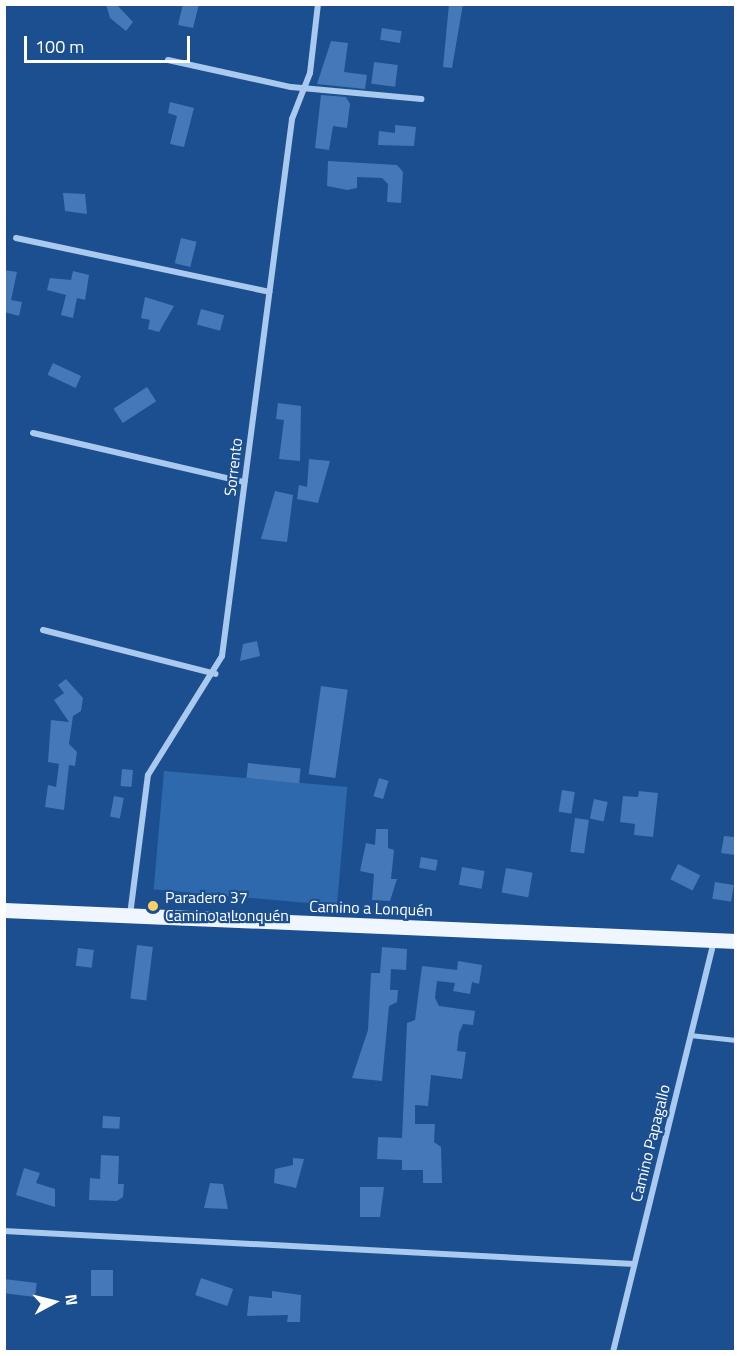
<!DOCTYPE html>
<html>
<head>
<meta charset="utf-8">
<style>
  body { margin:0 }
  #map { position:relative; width:740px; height:1356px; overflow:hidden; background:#1b4f8f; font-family:"Titillium Web",sans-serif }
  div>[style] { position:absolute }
  .green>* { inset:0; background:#2e69ad; transform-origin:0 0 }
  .building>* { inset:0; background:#4478b7; transform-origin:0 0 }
  .lane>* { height:4.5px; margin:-2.25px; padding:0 2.25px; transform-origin:2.25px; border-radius:2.25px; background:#a9c9ee }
  .street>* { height:6px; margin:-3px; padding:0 3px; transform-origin:3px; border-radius:3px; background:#a9c9ee }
  .primary>* { height:15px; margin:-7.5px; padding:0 7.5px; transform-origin:7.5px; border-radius:7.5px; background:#f0f6ff }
  .dots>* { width:16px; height:16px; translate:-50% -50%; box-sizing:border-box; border:3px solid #1b4f8f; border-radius:50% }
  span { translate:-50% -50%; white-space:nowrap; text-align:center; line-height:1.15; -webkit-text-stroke:4.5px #1b4f8f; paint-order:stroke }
  .street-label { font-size:16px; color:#fff }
  .poi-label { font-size:16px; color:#fff }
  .left { translate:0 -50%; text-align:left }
  .frame { position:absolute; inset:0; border:6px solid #fff; pointer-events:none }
  .north { position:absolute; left:24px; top:1272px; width:60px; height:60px; -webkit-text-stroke:4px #1b4f8f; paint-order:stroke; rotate:83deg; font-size:16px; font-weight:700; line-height:24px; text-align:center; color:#fff }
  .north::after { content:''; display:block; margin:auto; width:21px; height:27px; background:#fff; clip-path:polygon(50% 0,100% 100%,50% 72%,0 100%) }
  .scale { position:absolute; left:24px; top:36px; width:166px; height:27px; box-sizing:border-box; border:3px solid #fff; border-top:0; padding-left:8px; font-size:18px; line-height:21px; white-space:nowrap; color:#fff; -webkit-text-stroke:4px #1b4f8f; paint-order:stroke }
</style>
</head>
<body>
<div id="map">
  <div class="green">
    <i style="left:164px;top:771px;width:184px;height:119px;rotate:5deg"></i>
  </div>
  <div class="building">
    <i style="clip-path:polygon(106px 4px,116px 4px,133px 22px,126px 31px,110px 18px)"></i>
    <i style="clip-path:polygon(183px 4px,199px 4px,193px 28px,178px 25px)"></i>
    <i style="clip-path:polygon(449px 4px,463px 4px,452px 68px,443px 67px)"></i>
    <i style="left:382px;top:28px;width:20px;height:12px;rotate:9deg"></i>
    <i style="clip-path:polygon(331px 41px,348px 43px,344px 72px,367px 75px,365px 89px,317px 84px)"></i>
    <i style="left:374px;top:62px;width:24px;height:22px;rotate:7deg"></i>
    <i style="clip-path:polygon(321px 95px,346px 97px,350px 104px,347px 128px,333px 126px,329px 150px,315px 148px)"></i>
    <i style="clip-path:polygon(170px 102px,194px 108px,184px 147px,170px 144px,177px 116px,168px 113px)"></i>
    <i style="clip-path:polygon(395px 125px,416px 127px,414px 146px,378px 145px,379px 131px,395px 133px)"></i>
    <i style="clip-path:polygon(328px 161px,397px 165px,403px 172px,401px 203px,387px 202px,388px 184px,382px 178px,357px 177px,357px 188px,347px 190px,327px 186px)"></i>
    <i style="clip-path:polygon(63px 193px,85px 194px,87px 214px,65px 211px)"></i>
    <i style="left:181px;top:238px;width:16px;height:26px;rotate:14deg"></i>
    <i style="clip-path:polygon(4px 270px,17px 272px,11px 300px,22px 302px,19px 316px,4px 312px)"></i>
    <i style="clip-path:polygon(73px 271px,89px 275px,85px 300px,77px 298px,73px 318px,61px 315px,66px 295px,47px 290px,50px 278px,71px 280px)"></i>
    <i style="clip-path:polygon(145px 297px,174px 306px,159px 332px,148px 329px,150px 320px,141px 318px)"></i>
    <i style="left:201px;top:309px;width:24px;height:16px;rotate:15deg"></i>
    <i style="left:53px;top:363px;width:31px;height:13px;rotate:25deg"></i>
    <i style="left:147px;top:387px;width:17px;height:40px;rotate:57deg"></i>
    <i style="clip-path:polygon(278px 403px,301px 406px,300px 461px,279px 459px,284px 420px,276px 419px)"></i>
    <i style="clip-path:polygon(309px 459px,330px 461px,318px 503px,297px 499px,299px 485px,307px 487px)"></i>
    <i style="clip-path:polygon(275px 491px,293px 495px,287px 542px,261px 539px)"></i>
    <i style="clip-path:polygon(257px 641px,260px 656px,240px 661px,243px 644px)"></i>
    <i style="clip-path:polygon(66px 679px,83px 698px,81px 711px,73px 716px,69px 744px,77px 752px,75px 766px,69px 765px,64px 810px,45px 807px,48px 785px,56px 787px,59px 764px,48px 762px,51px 720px,69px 722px,54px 700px,64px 693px,58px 685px)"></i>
    <i style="left:321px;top:686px;width:27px;height:89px;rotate:8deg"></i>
    <i style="left:248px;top:763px;width:53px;height:15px;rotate:6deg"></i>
    <i style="left:122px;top:769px;width:11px;height:17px;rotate:5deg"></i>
    <i style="left:379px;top:778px;width:10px;height:19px;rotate:17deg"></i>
    <i style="left:562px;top:790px;width:13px;height:22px;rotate:9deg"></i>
    <i style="clip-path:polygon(639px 791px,658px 793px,653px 837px,634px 835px,635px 824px,620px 822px,623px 796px,638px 797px)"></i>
    <i style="left:114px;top:796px;width:10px;height:21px;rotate:11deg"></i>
    <i style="left:594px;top:799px;width:14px;height:20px;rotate:12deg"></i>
    <i style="left:575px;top:818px;width:14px;height:34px;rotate:8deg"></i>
    <i style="clip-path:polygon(376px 829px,388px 829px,388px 848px,394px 850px,391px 879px,397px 879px,390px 901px,372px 900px,374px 874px,360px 871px,366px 843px,375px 845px)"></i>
    <i style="clip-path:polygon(724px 836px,735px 837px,735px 855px,721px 853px)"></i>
    <i style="left:421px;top:857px;width:17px;height:11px;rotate:10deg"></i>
    <i style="left:678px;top:864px;width:25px;height:17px;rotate:27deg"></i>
    <i style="left:462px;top:867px;width:23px;height:18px;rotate:10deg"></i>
    <i style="left:506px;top:868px;width:27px;height:25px;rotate:10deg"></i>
    <i style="left:715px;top:882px;width:19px;height:17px;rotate:9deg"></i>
    <i style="left:137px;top:945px;width:16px;height:54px;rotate:7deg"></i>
    <i style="clip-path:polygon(382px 947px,407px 949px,406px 970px,391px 969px,390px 990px,398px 990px,397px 1002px,389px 1006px,382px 1081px,352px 1078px,368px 1030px,371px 973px,380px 973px)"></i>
    <i style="left:78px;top:948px;width:16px;height:18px;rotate:7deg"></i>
    <i style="clip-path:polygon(458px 961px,482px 965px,479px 984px,472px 982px,470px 994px,453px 991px,455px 983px,437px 981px,435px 998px,439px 1006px,475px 1011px,473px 1025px,463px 1024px,459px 1033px,457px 1051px,466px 1052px,462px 1079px,431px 1075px,428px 1106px,415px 1105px,415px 1124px,435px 1124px,434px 1142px,441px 1147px,442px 1183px,423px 1183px,423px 1170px,402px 1170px,402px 1160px,377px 1159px,378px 1137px,402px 1138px,407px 1023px,415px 1020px,422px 966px,457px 970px)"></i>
    <i style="left:103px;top:1116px;width:17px;height:12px;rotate:3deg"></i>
    <i style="clip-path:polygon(101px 1155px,119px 1156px,118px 1184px,124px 1184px,123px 1197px,117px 1201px,89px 1200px,90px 1178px,100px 1179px)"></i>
    <i style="clip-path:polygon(293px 1158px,304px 1159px,296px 1188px,274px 1183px,275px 1169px,293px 1165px)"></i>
    <i style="clip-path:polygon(24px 1168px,40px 1173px,36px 1183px,55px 1189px,55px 1207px,16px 1195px)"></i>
    <i style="clip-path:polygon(210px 1183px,223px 1184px,228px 1209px,204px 1208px)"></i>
    <i style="clip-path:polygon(360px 1187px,384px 1187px,380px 1217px,360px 1217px)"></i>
    <i style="left:91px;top:1270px;width:22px;height:26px"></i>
    <i style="left:201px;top:1278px;width:34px;height:18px;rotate:19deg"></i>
    <i style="left:4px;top:1279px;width:33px;height:14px;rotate:7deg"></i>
    <i style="clip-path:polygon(272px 1291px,301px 1295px,300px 1322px,287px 1322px,288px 1315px,247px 1316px,249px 1296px,272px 1298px)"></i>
  </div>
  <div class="lane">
    <i style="left:690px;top:1035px;width:46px;rotate:6.2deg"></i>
  </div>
  <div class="street">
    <i style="left:168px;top:60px;width:126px;rotate:12.4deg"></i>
    <i style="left:291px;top:87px;width:131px;rotate:5.3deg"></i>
    <i style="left:16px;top:238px;width:259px;rotate:12deg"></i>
    <i style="left:33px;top:433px;width:217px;rotate:13.1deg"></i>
    <i style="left:43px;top:630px;width:178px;rotate:14.3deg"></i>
    <i style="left:130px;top:915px;width:141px;rotate:-82.7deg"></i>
    <i style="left:148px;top:775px;width:140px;rotate:-58.1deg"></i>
    <i style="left:222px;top:656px;width:542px;rotate:-82.57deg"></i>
    <i style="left:292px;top:119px;width:49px;rotate:-68.6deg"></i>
    <i style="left:310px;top:73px;width:69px;rotate:-83.4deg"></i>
    <i style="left:4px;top:1231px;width:631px;rotate:3deg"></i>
    <i style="left:613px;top:1352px;width:423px;rotate:-76.2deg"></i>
  </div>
  <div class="primary">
    <i style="left:4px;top:910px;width:733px;rotate:2.43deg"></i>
  </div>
  <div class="dots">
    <i style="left:153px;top:906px;background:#ffd166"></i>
  </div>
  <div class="street-label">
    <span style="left:233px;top:467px;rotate:-83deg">Sorrento</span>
    <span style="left:371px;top:908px;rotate:2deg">Camino a Lonquén</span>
    <span style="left:650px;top:1143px;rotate:-76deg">Camino Papagallo</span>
  </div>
  <div class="poi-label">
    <span class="left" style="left:165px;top:906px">Paradero 37<br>Camino a Lonquén</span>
  </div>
  <div class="frame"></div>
  <div class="north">N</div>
  <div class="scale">100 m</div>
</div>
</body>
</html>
